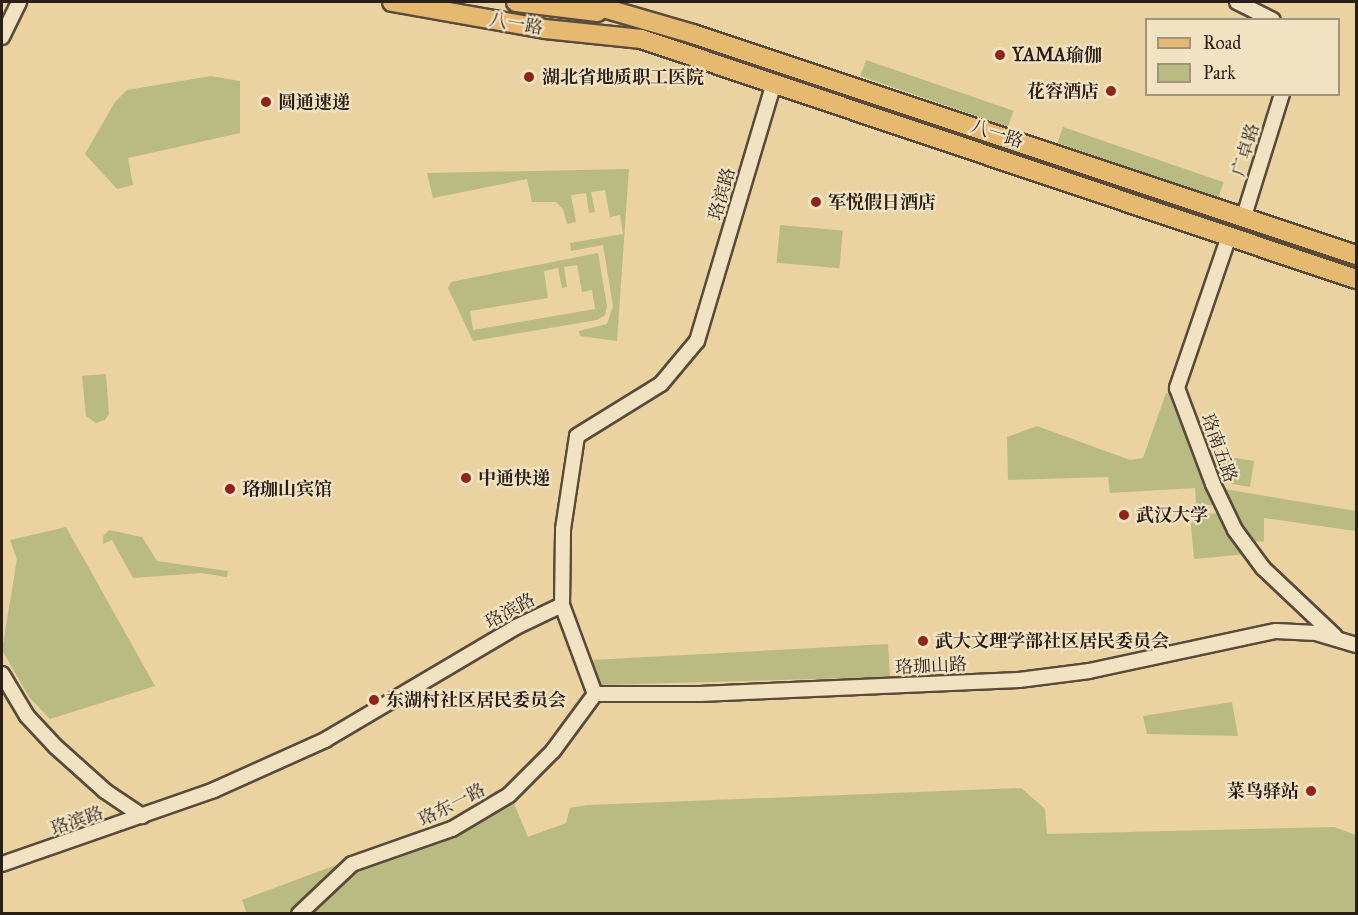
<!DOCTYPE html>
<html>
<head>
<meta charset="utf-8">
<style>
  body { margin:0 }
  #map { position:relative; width:1358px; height:915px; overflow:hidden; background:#ead2a1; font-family:"IM FELL Great Primer","Noto Serif SC",serif }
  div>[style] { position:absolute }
  .green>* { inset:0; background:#babb82; transform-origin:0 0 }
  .roads { filter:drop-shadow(2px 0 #594b3a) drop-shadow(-2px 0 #594b3a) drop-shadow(0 2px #594b3a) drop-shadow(0 -2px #594b3a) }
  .minor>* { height:14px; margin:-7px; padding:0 7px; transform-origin:7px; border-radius:7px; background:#f1e2c2 }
  .major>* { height:18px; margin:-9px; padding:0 9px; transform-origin:9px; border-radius:9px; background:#e5b970 }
  .dots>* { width:16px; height:16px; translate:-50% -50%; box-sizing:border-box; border:3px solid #f1e2c2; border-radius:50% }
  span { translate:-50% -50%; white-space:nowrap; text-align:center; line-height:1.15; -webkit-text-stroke:4.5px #f1e2c2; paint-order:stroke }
  .street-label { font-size:18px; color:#291e18 }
  .poi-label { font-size:18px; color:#291e18; font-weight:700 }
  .left { translate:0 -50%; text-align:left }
  .right { translate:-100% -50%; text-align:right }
  .frame { position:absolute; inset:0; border:3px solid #291e18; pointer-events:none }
  .legend { position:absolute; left:1145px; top:18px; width:195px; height:78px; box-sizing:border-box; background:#f1e2c2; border:2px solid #a1947e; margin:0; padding:8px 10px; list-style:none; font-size:18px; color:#291e18 }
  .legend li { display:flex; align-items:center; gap:12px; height:30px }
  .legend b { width:30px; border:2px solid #a1947e }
</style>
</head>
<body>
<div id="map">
  <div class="green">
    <i style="left:866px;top:60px;width:156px;height:17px;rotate:19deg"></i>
    <i style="clip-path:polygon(211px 76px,240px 81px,240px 133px,128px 158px,133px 185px,117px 189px,85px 154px,115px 102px,127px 90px)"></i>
    <i style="left:1063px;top:127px;width:170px;height:17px;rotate:19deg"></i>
    <i style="clip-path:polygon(629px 169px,617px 341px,580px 336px,579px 331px,607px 324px,613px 306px,603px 245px,571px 251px,570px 243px,623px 234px,620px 215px,610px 217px,605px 190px,591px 192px,595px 212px,589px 213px,586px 193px,571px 195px,576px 222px,567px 224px,563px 209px,556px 202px,532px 202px,527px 179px,433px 198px,427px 173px)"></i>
    <i style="left:780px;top:225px;width:63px;height:38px;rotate:5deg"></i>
    <i style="clip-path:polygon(evenodd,598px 253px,607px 306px,605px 315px,597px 320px,473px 341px,448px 288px,451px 282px,598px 253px,577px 265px,582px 292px,592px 290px,595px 309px,473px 330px,470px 311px,548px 298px,544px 271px,558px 268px,562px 288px,567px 287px,564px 267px,577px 265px)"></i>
    <i style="clip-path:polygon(106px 374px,109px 414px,105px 420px,96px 423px,86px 416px,82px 376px)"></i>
    <i style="clip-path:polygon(1166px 393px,1177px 397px,1218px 505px,1196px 506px,1195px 488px,1110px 493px,1108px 477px,1008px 480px,1007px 437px,1037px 426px,1130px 460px,1143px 458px)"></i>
    <i style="clip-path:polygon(1205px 453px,1254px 461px,1250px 487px,1215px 481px)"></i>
    <i style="clip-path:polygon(1218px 488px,1356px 511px,1355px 531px,1264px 518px,1264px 542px,1246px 540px)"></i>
    <i style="clip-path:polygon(1221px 513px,1248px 554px,1194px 559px,1190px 515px)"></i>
    <i style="clip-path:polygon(66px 527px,155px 686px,50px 719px,29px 697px,2px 650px,17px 559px,10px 540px)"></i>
    <i style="clip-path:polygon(109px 530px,142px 537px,157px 561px,228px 571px,227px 577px,201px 573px,133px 578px,112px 540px,103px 544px,103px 536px)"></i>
    <i style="clip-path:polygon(888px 644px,890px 677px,600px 685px,591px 660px)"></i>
    <i style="clip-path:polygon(1232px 702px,1238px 736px,1147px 734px,1143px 716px)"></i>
    <i style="clip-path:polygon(1021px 788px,1045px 809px,1047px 834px,1334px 827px,1356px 835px,1356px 913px,247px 914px,242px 900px,449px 823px,508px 789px,528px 837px,566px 823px,570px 808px,588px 805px)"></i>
  </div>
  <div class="roads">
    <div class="minor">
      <i style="left:1237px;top:2px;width:40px;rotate:26.6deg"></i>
      <i style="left:2px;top:37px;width:39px;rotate:-64deg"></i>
      <i style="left:1244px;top:216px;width:128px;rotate:-72.7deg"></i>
      <i style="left:1229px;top:236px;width:161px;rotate:108.9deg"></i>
      <i style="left:1177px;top:388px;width:103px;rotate:69.4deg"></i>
      <i style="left:1213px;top:484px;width:51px;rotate:64.4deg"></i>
      <i style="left:1235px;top:530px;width:47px;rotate:53.6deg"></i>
      <i style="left:1263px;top:568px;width:99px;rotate:43.4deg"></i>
      <i style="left:562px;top:605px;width:95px;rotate:69.7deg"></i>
      <i style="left:2px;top:674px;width:49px;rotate:59.2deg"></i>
      <i style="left:27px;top:716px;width:42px;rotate:46.9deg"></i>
      <i style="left:56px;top:747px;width:66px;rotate:41.9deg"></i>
      <i style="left:105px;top:791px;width:45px;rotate:34deg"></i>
      <i style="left:595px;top:694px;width:105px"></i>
      <i style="left:700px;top:694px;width:319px;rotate:-2.5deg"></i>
      <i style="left:1019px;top:680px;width:71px;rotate:-7.3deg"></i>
      <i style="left:1089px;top:671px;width:191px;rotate:-12.1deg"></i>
      <i style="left:1276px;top:631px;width:40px;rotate:2.9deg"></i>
      <i style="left:1316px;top:633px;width:42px;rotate:16.7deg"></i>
      <i style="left:2px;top:864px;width:225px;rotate:-19.2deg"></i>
      <i style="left:214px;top:790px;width:122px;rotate:-24.2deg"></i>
      <i style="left:325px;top:740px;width:222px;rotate:-30.6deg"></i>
      <i style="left:516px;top:627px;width:51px;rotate:-25.6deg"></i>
      <i style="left:562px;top:605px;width:76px;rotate:-89.2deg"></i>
      <i style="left:563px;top:529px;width:94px;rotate:-81.4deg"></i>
      <i style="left:577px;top:436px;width:99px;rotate:-31.8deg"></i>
      <i style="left:661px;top:384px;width:56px;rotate:-50.1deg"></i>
      <i style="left:697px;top:341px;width:269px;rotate:-73.4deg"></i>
      <i style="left:299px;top:914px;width:73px;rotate:-43.3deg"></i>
      <i style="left:352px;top:864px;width:106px;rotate:-19.3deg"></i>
      <i style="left:452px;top:829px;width:66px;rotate:-30.8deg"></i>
      <i style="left:509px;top:795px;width:62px;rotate:-45deg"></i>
      <i style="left:553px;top:751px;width:71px;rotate:-53.6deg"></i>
    </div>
    <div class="major">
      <i style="left:392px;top:2px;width:155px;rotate:10deg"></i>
      <i style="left:545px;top:29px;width:97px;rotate:5.9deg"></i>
      <i style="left:641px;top:39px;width:754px;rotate:18.56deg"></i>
      <i style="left:516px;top:2px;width:82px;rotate:7deg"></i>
      <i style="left:583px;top:2px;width:115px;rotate:16.2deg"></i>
      <i style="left:693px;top:34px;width:699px;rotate:18.43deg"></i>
    </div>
  </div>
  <div class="dots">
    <i style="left:1000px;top:55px;background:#8f2418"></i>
    <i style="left:529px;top:77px;background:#8f2418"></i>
    <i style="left:1111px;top:91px;background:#8f2418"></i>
    <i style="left:266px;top:102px;background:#8f2418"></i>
    <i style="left:816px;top:202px;background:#8f2418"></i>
    <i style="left:466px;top:478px;background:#8f2418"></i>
    <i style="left:230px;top:489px;background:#8f2418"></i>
    <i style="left:1124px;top:515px;background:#8f2418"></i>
    <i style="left:923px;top:641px;background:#8f2418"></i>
    <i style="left:374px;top:700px;background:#8f2418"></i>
    <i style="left:1311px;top:791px;background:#8f2418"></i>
  </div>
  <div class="street-label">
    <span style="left:516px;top:24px;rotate:10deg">八一路</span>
    <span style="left:997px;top:134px;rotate:18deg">八一路</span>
    <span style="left:1246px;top:150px;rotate:-73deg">广卓路</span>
    <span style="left:722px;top:194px;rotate:-74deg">珞滨路</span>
    <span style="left:1219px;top:448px;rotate:70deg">珞南五路</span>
    <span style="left:510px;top:611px;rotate:-28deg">珞滨路</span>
    <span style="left:931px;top:666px;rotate:-3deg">珞珈山路</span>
    <span style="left:452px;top:805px;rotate:-27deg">珞东一路</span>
    <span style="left:77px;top:821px;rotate:-19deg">珞滨路</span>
  </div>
  <div class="poi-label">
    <span class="left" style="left:1012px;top:55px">YAMA瑜伽</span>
    <span class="left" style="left:542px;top:77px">湖北省地质职工医院</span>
    <span class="right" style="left:1099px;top:91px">花容酒店</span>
    <span class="left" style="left:278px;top:102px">圆通速递</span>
    <span class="left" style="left:828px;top:202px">军悦假日酒店</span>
    <span class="left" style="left:478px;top:478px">中通快递</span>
    <span class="left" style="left:242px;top:489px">珞珈山宾馆</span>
    <span class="left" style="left:1136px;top:515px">武汉大学</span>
    <span class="left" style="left:935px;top:641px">武大文理学部社区居民委员会</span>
    <span class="left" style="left:386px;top:700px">东湖村社区居民委员会</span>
    <span class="right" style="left:1299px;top:791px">菜鸟驿站</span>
  </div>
  <div class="frame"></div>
  <ul class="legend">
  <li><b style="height:8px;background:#e5b970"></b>Road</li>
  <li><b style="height:16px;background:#babb82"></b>Park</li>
  </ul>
</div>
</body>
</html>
